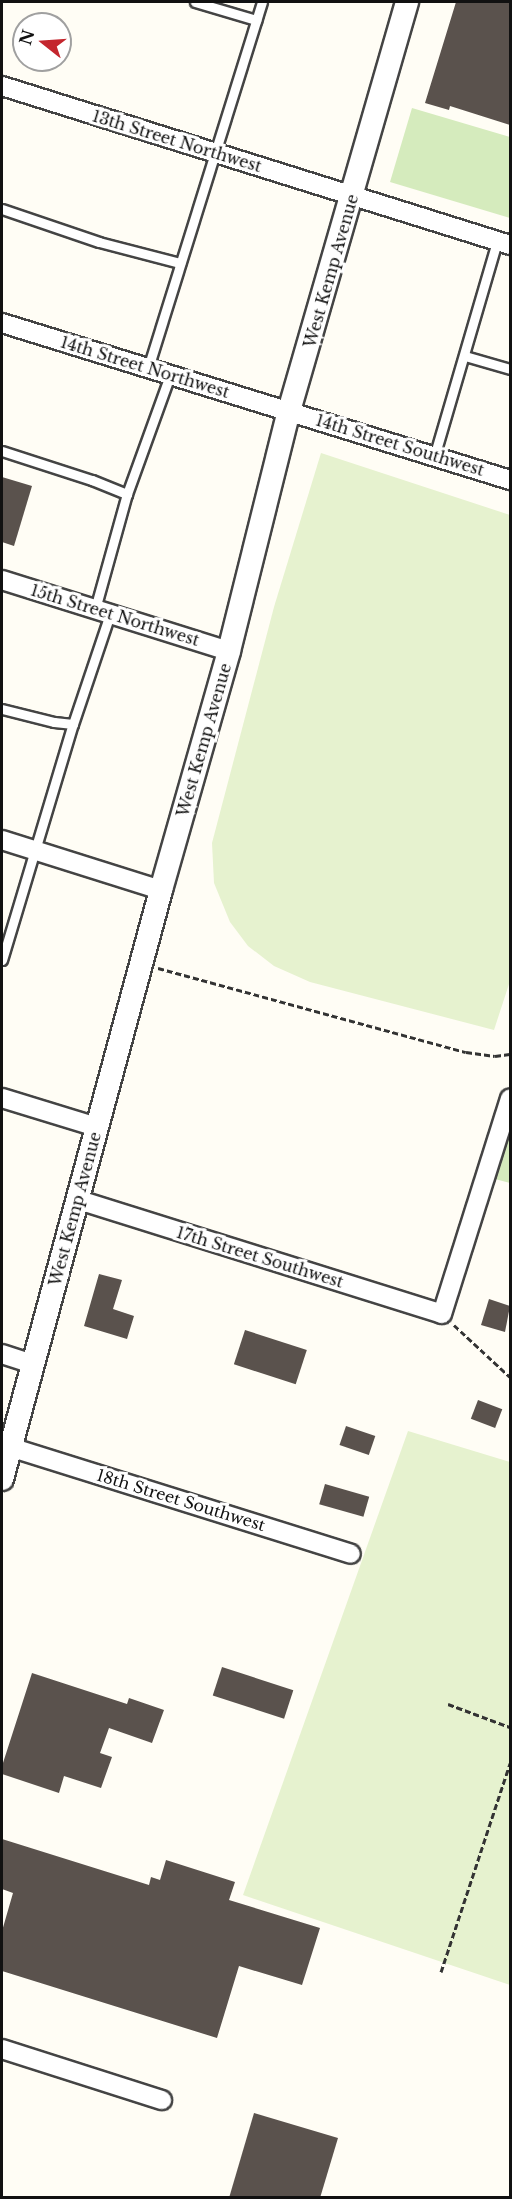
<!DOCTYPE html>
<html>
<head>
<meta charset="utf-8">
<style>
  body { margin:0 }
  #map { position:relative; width:512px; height:2199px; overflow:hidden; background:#fffdf5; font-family:"Libre Baskerville",serif }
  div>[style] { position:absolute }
  .green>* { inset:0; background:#d5ebbd }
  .pitch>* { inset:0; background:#e6f2cf }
  .building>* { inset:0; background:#5a524d; transform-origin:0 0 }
  .path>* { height:3px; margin-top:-1.5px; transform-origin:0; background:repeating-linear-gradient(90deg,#333 0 6px,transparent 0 9px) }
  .roads { filter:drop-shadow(2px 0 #444) drop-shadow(-2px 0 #444) drop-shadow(0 2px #444) drop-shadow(0 -2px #444) }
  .service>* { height:9px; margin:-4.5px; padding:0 4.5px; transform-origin:4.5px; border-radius:4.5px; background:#fff }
  .minor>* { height:18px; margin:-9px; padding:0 9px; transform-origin:9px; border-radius:9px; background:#fff }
  .tertiary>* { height:22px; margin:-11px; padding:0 11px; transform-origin:11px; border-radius:11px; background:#fff }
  span { translate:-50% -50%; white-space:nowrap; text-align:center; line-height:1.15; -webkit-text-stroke:6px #fff; paint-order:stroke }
  .street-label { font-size:16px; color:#111 }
  .frame { position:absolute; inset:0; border:3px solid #111; pointer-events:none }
  .north { position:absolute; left:12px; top:12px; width:60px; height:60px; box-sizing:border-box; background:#fff; border:2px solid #a0a0a0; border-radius:50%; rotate:287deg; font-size:16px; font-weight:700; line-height:24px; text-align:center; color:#111 }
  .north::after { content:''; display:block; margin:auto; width:21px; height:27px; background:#c4262e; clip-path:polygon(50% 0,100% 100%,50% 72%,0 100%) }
</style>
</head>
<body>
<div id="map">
  <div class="green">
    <i style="clip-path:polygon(412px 108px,510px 137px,510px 218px,390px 182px)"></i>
    <i style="clip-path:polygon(510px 1131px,510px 1183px,495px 1179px)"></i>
  </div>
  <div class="pitch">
    <i style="clip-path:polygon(321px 453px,510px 515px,510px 981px,494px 1030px,310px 982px,274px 966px,248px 946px,230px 922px,214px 883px,212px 843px,274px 607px)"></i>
    <i style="clip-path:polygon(408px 1431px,510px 1462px,510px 1985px,243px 1895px)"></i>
  </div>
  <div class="building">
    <i style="clip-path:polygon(456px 2px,510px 2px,510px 125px,450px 106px,449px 110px,425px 103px)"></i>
    <i style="clip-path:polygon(2px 477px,32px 486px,14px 546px,2px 542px)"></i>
    <i style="clip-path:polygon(99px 1274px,122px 1280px,113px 1309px,134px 1316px,127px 1339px,84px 1326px)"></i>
    <i style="clip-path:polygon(489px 1299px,510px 1306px,505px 1332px,481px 1325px)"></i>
    <i style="left:245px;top:1330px;width:65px;height:36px;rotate:18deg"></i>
    <i style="left:478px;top:1400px;width:26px;height:20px;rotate:21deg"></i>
    <i style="left:346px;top:1426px;width:31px;height:20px;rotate:19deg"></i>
    <i style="left:325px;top:1484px;width:46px;height:21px;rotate:16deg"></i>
    <i style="left:222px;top:1667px;width:75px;height:30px;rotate:18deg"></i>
    <i style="clip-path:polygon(32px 1673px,127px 1704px,129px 1698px,164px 1710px,152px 1743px,109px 1728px,100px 1753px,112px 1757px,101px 1788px,64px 1776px,59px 1793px,2px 1774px,2px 1766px)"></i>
    <i style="clip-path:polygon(2px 1839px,149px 1885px,151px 1877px,160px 1880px,166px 1860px,235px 1882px,229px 1900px,320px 1928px,302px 1985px,239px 1966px,217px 2038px,2px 1971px,2px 1931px,13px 1893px,2px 1889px)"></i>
    <i style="clip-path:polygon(254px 2113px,338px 2138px,320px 2198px,229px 2198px)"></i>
  </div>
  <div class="path">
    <i style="left:158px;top:968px;width:319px;rotate:15.3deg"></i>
    <i style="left:466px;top:1052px;width:29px;rotate:8deg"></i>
    <i style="left:495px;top:1056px;width:15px;rotate:-8deg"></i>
    <i style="left:454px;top:1325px;width:76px;rotate:42.9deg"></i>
    <i style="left:448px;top:1704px;width:66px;rotate:20.4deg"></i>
    <i style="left:441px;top:1972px;width:220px;rotate:-71.7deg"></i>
  </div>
  <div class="roads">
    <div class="service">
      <i style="left:195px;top:2px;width:64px;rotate:16.4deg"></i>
      <i style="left:2px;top:209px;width:102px;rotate:18.8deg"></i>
      <i style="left:99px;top:242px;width:84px;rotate:14.5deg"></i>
      <i style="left:465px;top:356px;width:47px;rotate:16.1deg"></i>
      <i style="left:148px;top:368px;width:383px;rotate:-72.7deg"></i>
      <i style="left:2px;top:451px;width:95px;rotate:17.9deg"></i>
      <i style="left:92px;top:480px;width:38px;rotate:22deg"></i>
      <i style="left:434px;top:457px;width:225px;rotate:-73.7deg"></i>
      <i style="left:95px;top:609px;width:119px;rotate:-74.5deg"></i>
      <i style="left:127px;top:494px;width:127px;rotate:-70.1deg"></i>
      <i style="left:2px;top:709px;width:54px;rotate:14deg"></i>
      <i style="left:54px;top:722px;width:19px;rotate:6deg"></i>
      <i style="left:2px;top:960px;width:246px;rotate:-73.3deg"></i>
      <i style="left:73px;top:724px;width:116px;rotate:-71.4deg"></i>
    </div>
    <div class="minor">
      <i style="left:2px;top:86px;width:532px;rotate:17.38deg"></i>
      <i style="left:2px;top:323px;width:532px;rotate:17.17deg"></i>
      <i style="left:2px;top:580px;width:238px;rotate:17.4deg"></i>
      <i style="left:2px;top:840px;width:167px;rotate:17.5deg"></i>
      <i style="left:2px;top:1098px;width:99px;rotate:17deg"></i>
      <i style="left:79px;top:1200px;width:380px;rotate:17.4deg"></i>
      <i style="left:442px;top:1314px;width:226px;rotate:-72.5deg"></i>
      <i style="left:2px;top:1354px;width:33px;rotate:18deg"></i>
      <i style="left:10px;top:1447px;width:357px;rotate:17.4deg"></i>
      <i style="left:2px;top:2049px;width:168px;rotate:17.7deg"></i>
    </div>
    <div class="tertiary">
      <i style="left:2px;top:1479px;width:610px;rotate:-74.89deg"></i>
      <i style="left:161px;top:890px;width:248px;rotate:-74.1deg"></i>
      <i style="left:229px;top:651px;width:247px;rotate:-76deg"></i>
      <i style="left:289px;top:411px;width:426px;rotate:-73.9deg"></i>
    </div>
  </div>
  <div class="street-label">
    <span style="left:177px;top:141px;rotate:17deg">13th Street Northwest</span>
    <span style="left:331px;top:271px;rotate:-74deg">West Kemp Avenue</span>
    <span style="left:145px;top:367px;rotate:17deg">14th Street Northwest</span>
    <span style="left:400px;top:445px;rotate:17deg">14th Street Southwest</span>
    <span style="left:115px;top:615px;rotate:17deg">15th Street Northwest</span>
    <span style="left:204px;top:740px;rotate:-74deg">West Kemp Avenue</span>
    <span style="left:75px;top:1209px;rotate:-75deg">West Kemp Avenue</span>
    <span style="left:260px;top:1257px;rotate:17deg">17th Street Southwest</span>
    <span style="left:181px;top:1500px;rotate:17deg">18th Street Southwest</span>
  </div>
  <div class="frame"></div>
  <div class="north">N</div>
</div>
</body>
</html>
